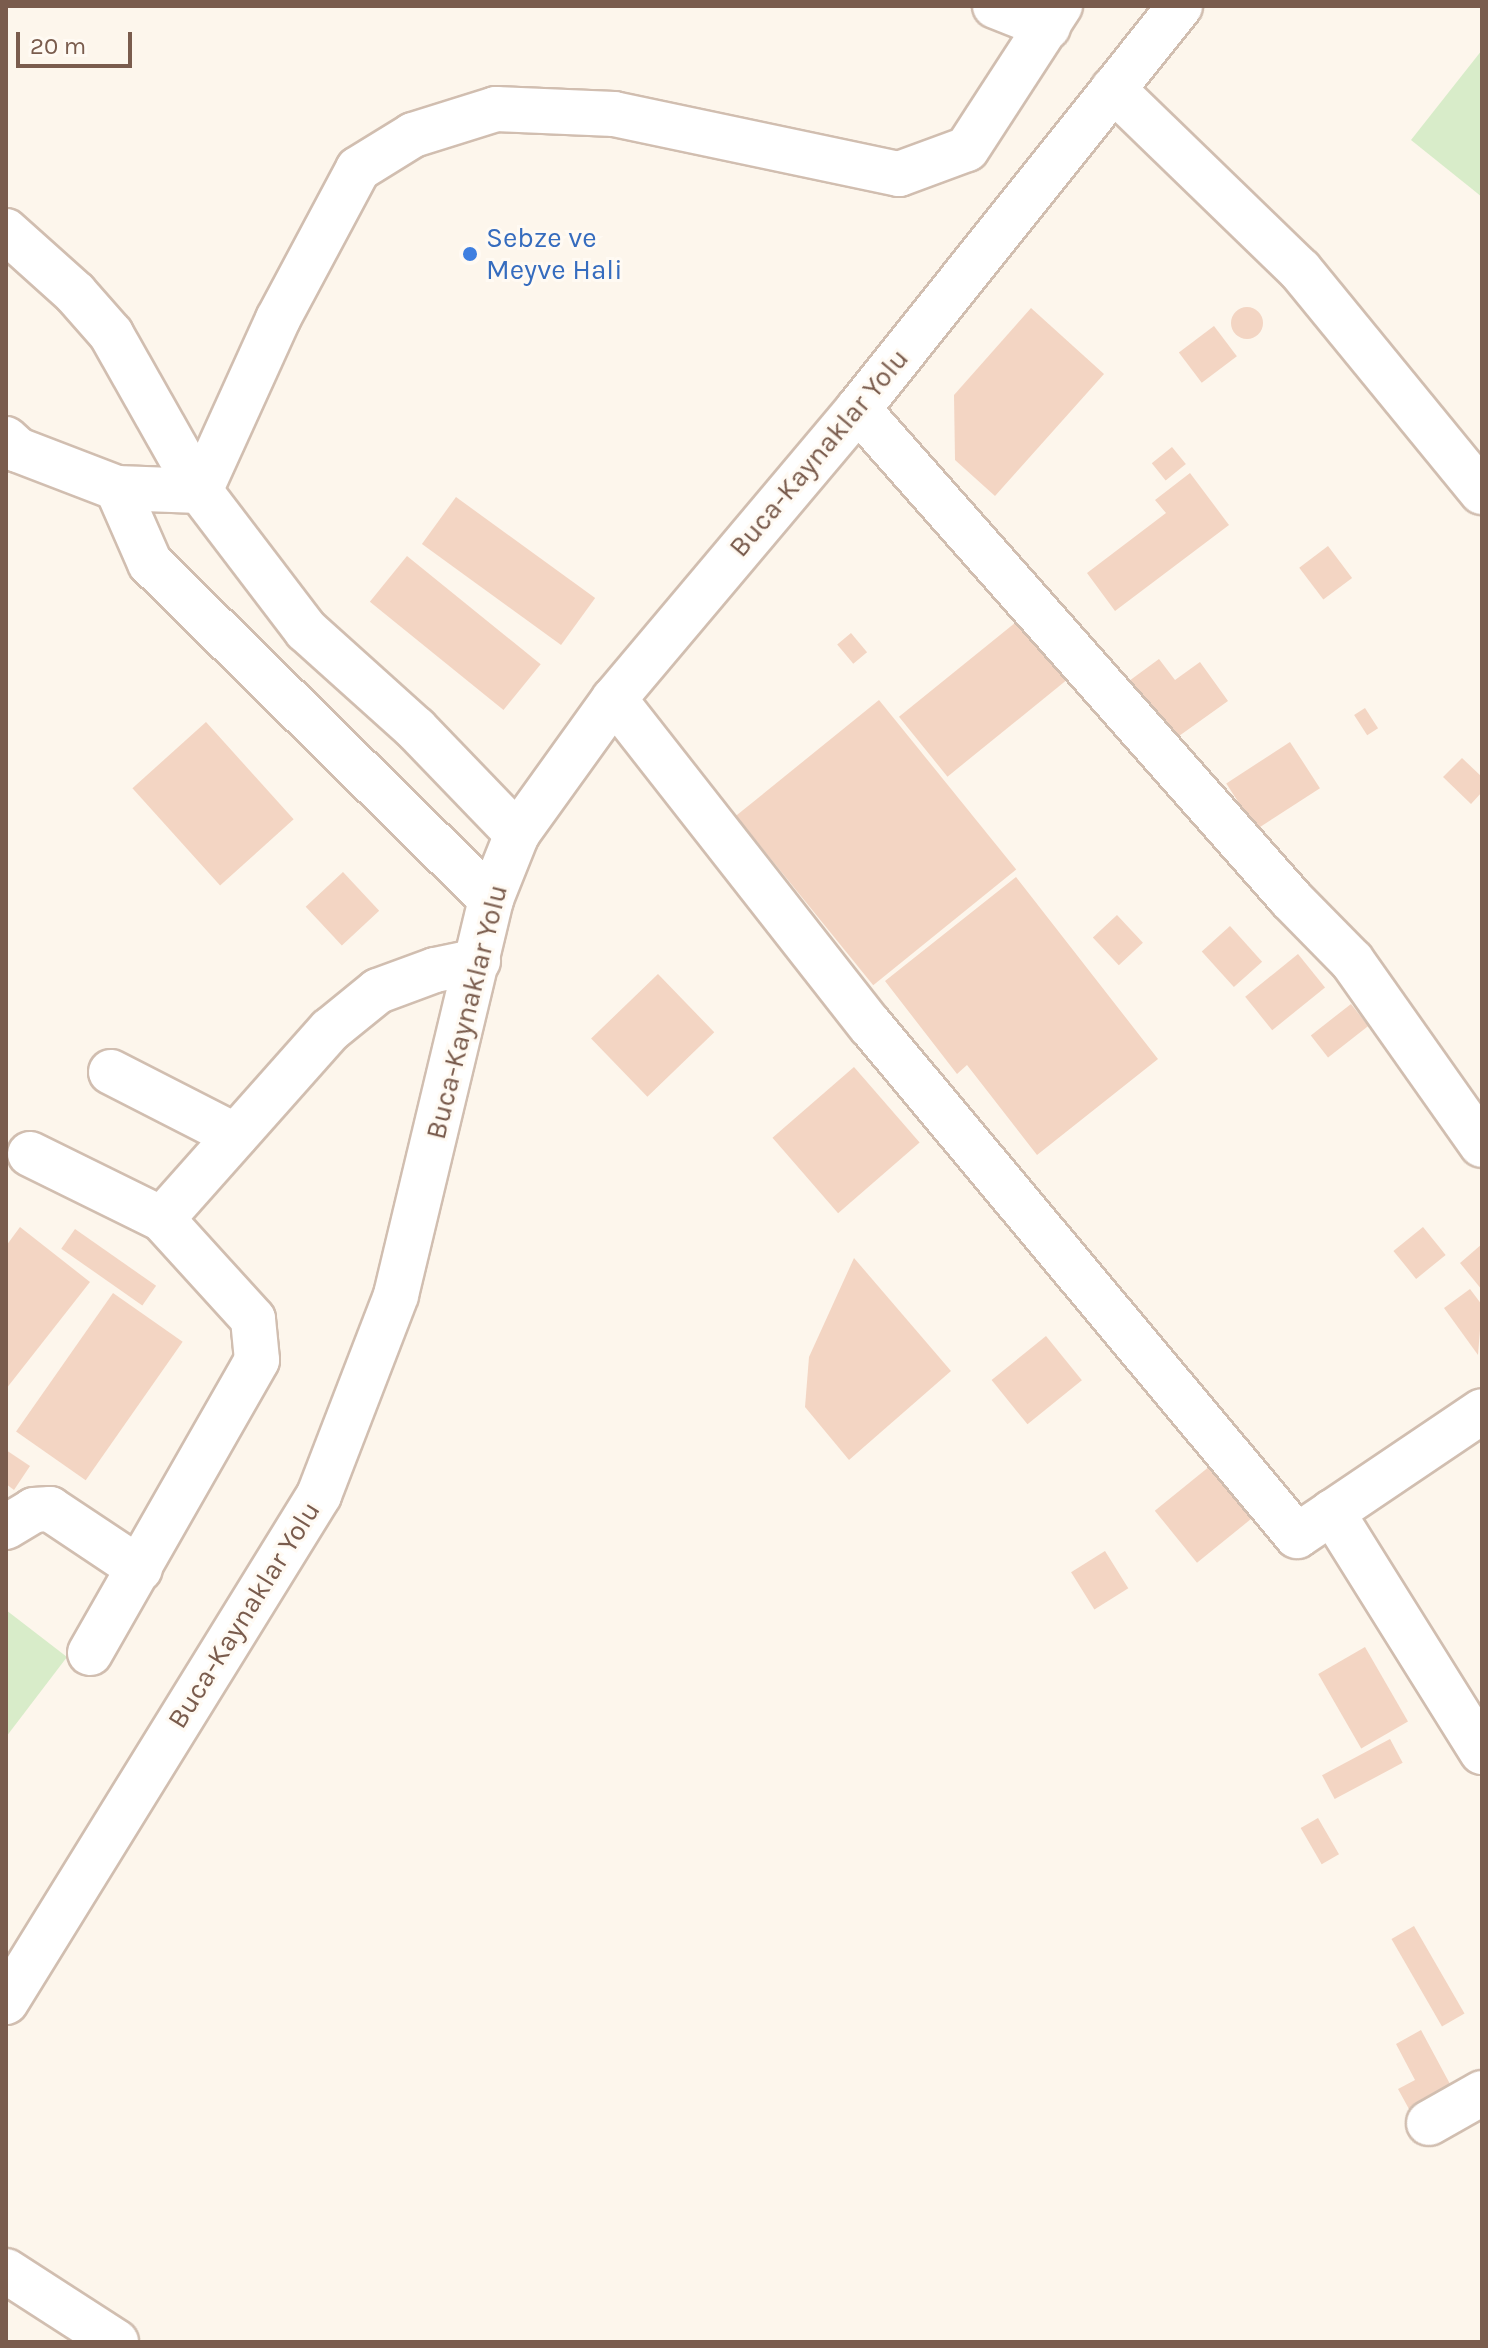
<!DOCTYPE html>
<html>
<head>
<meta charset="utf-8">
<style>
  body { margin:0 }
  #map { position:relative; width:1488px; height:2348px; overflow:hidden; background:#fdf6ec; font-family:Karla,sans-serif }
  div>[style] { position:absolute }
  .green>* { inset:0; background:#d8ecc9 }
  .building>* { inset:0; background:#f3d5c3; transform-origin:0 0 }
  .round { border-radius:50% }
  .roads { filter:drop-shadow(2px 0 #d1beb0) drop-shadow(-2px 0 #d1beb0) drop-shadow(0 2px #d1beb0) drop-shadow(0 -2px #d1beb0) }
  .minor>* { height:44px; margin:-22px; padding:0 22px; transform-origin:22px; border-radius:22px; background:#fff }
  .dots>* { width:22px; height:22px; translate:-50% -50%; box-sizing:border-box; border:4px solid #fffaf3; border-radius:50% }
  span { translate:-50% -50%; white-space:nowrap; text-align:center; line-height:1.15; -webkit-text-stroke:6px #fffaf3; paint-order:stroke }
  .shop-label { font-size:28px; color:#366cbe }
  .left { translate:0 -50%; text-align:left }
  .street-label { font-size:28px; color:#7a5c4d }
  .frame { position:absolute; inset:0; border:8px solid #7a5c4d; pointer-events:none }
  .scale { position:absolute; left:16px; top:32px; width:116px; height:36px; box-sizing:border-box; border:4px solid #7a5c4d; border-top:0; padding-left:10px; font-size:24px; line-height:28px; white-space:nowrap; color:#7a5c4d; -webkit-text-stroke:6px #fffaf3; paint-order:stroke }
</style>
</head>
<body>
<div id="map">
  <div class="green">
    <i style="clip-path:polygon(1482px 50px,1482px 197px,1411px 140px)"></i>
    <i style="clip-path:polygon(6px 1610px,67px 1657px,6px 1737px)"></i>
  </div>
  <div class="building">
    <i class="round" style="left:1231px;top:307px;width:32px;height:32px"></i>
    <i style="clip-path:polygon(1031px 308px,1104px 374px,995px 496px,955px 460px,954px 395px)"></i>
    <i style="left:1214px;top:326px;width:38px;height:44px;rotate:53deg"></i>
    <i style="left:1172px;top:447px;width:22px;height:26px;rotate:51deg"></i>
    <i style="clip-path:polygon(1190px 473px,1229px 525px,1115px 611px,1087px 573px,1166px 513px,1155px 500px)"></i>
    <i style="left:456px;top:497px;width:172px;height:58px;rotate:36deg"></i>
    <i style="left:1328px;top:546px;width:40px;height:36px;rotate:53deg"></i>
    <i style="left:407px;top:556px;width:172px;height:59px;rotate:39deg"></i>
    <i style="left:1021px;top:618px;width:77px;height:157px;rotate:51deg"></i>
    <i style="left:851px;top:633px;width:25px;height:18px;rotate:50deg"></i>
    <i style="clip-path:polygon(1159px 659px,1175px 680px,1200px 662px,1228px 701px,1172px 741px,1129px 681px)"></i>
    <i style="left:879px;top:700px;width:218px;height:184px;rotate:51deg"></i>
    <i style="left:1365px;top:708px;width:24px;height:13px;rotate:57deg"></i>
    <i style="left:206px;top:722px;width:131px;height:99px;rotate:48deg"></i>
    <i style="left:1290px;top:742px;width:55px;height:76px;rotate:57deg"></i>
    <i style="clip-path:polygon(1462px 758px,1482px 777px,1482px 792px,1471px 804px,1443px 777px)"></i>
    <i style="left:343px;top:872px;width:53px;height:51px;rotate:47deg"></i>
    <i style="clip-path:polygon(1016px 877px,1158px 1059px,1037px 1155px,967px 1065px,957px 1074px,885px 981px)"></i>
    <i style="left:1117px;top:915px;width:38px;height:33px;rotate:47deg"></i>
    <i style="left:1230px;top:926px;width:48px;height:38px;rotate:48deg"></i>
    <i style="left:1298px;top:954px;width:43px;height:68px;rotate:51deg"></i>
    <i style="left:658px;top:974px;width:81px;height:93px;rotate:46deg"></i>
    <i style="left:1351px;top:1004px;width:28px;height:51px;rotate:52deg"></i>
    <i style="left:854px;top:1067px;width:100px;height:108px;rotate:49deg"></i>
    <i style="clip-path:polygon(20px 1227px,90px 1282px,6px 1389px,6px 1246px)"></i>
    <i style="left:1423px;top:1227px;width:36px;height:38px;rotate:51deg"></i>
    <i style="left:75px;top:1229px;width:99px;height:24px;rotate:35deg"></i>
    <i style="clip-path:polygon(1482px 1244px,1482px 1290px,1460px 1263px)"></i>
    <i style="clip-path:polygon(854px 1258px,951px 1371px,849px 1460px,805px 1407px,809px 1357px)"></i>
    <i style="clip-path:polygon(1470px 1289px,1482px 1305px,1478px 1355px,1444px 1308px)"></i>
    <i style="left:113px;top:1293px;width:85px;height:169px;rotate:35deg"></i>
    <i style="left:1046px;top:1336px;width:57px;height:70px;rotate:51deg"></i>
    <i style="clip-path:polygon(6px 1450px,30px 1466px,14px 1490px,6px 1484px)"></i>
    <i style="left:1210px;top:1466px;width:67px;height:71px;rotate:51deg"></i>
    <i style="left:1105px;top:1551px;width:44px;height:40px;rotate:58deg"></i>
    <i style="left:1365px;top:1647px;width:86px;height:54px;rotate:60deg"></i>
    <i style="left:1390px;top:1739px;width:27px;height:77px;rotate:62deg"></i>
    <i style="left:1318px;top:1818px;width:42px;height:20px;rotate:60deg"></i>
    <i style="left:1414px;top:1926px;width:101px;height:26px;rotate:60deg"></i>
    <i style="clip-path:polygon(1421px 2030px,1457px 2097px,1415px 2120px,1398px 2089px,1415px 2080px,1396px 2044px)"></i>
  </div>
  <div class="roads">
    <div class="minor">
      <i style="left:995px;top:6px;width:57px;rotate:21.6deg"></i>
      <i style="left:1113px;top:89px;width:260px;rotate:44.1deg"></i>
      <i style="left:1300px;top:270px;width:287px;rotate:50.7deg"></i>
      <i style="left:6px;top:231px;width:93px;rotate:41.9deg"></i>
      <i style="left:75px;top:293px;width:55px;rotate:48.7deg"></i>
      <i style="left:111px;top:334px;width:180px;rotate:60.5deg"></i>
      <i style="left:200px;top:491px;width:175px;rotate:52.7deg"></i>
      <i style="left:306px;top:630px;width:148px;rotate:42deg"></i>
      <i style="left:416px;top:729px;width:146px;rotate:46.1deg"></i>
      <i style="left:858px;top:409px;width:654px;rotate:48.53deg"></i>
      <i style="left:1291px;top:899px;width:87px;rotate:45.5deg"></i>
      <i style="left:1352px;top:961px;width:225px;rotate:54.8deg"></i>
      <i style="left:6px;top:439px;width:16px;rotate:43deg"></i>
      <i style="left:18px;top:450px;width:106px;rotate:21deg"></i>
      <i style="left:117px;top:488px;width:83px;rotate:2.1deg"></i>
      <i style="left:117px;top:488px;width:82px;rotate:66.3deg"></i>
      <i style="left:150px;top:563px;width:479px;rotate:44.6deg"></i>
      <i style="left:200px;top:491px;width:189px;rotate:-65.6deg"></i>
      <i style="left:278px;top:319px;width:170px;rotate:-61.9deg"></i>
      <i style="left:358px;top:169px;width:65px;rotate:-31.7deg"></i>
      <i style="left:413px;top:135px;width:87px;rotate:-17.4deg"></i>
      <i style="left:496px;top:109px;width:118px;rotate:2.4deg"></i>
      <i style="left:614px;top:114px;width:291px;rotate:11.9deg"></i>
      <i style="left:899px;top:174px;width:72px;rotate:-20.2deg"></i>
      <i style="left:967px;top:149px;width:171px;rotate:-57deg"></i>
      <i style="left:614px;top:699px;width:415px;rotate:51.9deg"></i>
      <i style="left:870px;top:1025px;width:666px;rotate:50.12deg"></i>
      <i style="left:1297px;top:1536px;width:223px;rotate:-34deg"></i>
      <i style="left:111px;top:1072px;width:140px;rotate:27.1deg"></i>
      <i style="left:30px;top:1154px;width:147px;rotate:26.2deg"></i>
      <i style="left:1332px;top:1512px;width:283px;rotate:58deg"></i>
      <i style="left:6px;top:1527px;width:33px;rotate:-31deg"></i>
      <i style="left:34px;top:1510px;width:16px;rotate:-4deg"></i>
      <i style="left:50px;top:1509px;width:108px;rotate:33.7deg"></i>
      <i style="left:90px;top:1653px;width:337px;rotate:-60.3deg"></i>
      <i style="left:257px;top:1360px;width:41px;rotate:-95.6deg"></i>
      <i style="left:253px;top:1319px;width:135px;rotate:-132.3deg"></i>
      <i style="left:162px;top:1219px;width:253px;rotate:-48.4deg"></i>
      <i style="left:330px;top:1030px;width:62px;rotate:-39.1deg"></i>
      <i style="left:378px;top:991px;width:61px;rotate:-20.2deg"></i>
      <i style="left:435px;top:970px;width:44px;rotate:-11.8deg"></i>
      <i style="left:6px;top:2002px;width:596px;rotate:-58.31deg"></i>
      <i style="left:319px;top:1495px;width:214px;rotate:-68.9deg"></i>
      <i style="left:396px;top:1295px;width:407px;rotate:-76.5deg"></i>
      <i style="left:491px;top:899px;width:70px;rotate:-68.2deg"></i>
      <i style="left:517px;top:834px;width:166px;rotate:-54.3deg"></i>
      <i style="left:614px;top:699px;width:379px;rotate:-49.9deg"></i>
      <i style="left:858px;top:409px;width:516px;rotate:-51.37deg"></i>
      <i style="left:1429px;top:2123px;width:61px;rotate:-29.5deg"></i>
      <i style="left:6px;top:2271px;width:131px;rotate:32.8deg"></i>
    </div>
  </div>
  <div class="dots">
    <i style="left:470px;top:254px;background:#3f7fe0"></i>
  </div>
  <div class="shop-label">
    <span class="left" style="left:486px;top:254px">Sebze ve<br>Meyve Hali</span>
  </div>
  <div class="street-label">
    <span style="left:819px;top:453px;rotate:-50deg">Buca-Kaynaklar Yolu</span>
    <span style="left:467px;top:1012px;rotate:-76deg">Buca-Kaynaklar Yolu</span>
    <span style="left:244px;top:1615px;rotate:-58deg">Buca-Kaynaklar Yolu</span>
  </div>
  <div class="frame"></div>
  <div class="scale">20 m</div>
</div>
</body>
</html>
